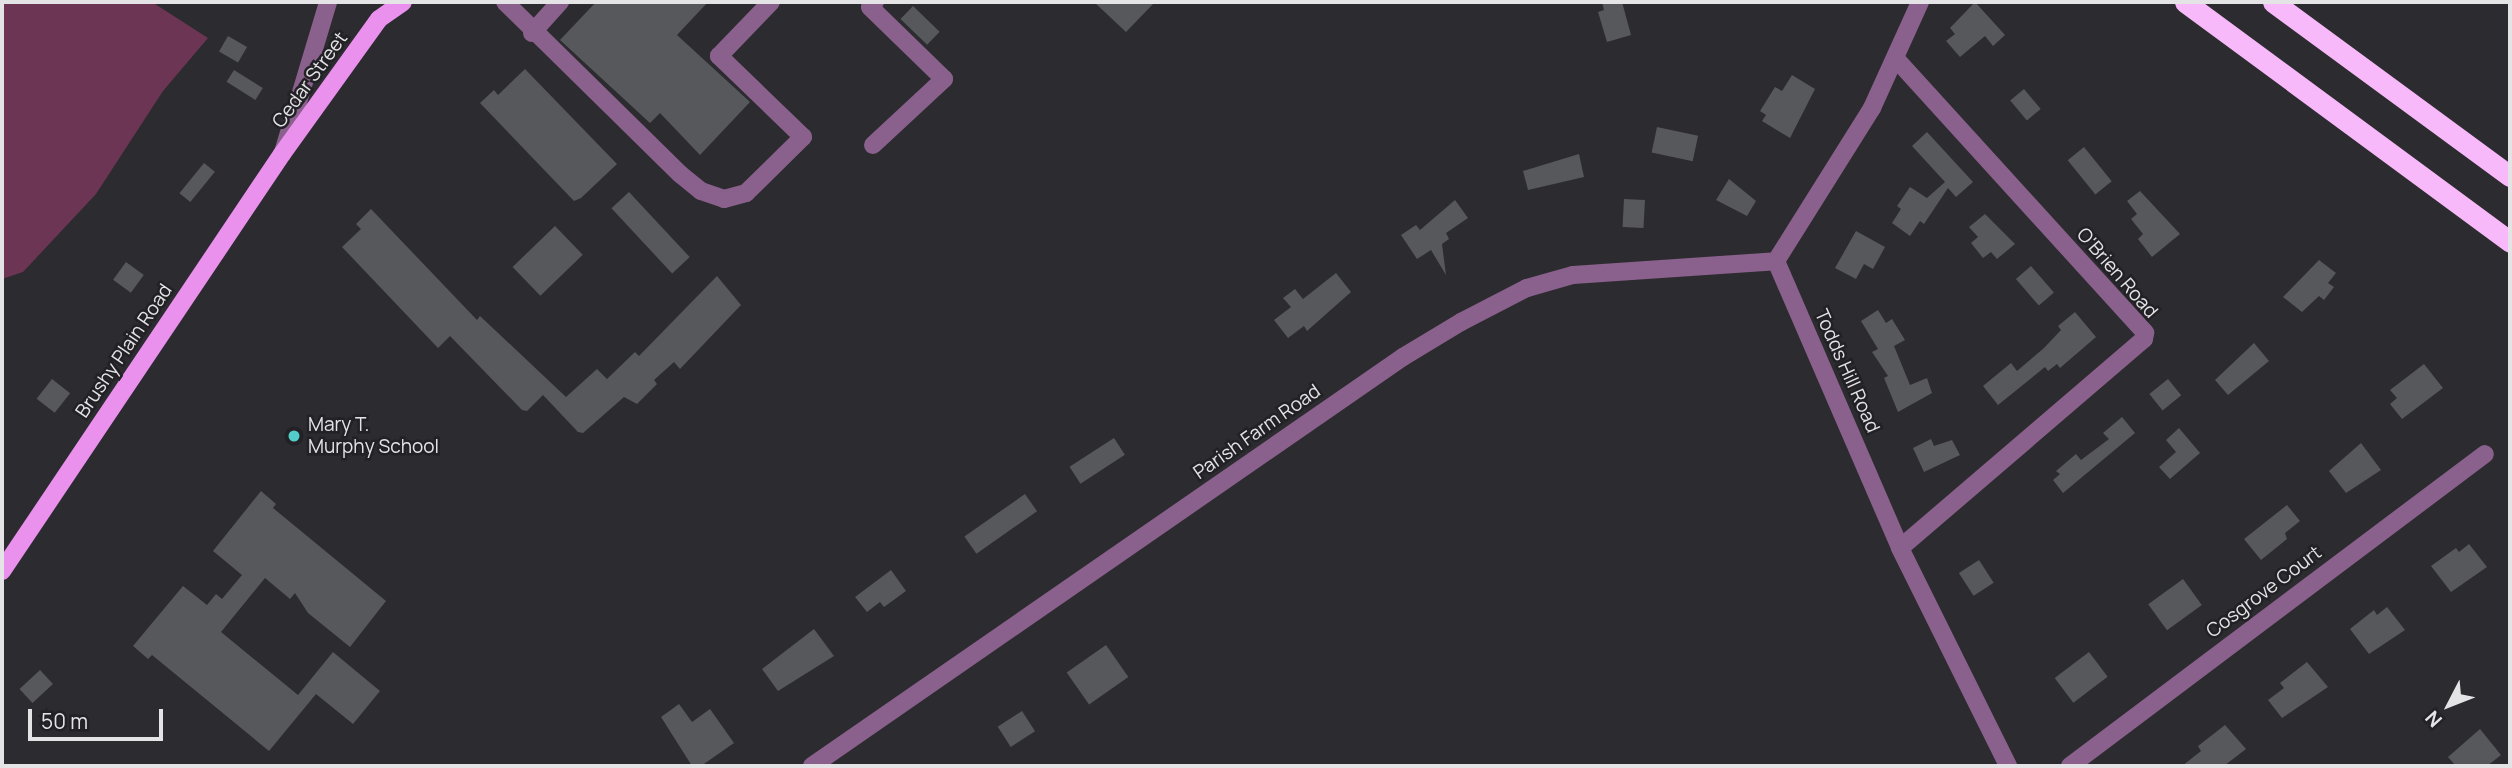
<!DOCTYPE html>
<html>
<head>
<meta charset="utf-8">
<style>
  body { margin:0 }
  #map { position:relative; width:2512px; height:768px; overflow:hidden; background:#2c2b2f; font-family:Manrope,sans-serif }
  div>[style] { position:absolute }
  .green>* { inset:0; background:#6b3553 }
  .building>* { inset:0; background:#57585c; transform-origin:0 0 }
  .minor>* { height:18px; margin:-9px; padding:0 9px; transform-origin:9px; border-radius:9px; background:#8a608c }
  .major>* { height:18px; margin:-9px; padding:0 9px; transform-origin:9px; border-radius:9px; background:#e991ed }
  .highway>* { height:21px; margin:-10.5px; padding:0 10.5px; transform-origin:10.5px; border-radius:10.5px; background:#f8b9fa }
  .dots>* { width:19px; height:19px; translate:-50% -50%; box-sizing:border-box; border:4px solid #222125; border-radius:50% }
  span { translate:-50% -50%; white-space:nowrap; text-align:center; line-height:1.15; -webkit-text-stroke:5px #222125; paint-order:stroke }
  .street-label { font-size:19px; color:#e4e3e6 }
  .poi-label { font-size:19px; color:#e4e3e6 }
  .left { translate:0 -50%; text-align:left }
  .frame { position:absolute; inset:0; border:4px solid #e4e3e6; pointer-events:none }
  .north { position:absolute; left:2414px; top:670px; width:70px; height:70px; -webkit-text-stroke:5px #222125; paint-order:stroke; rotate:228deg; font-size:19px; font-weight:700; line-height:28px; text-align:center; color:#e4e3e6 }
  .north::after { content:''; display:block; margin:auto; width:24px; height:32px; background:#e4e3e6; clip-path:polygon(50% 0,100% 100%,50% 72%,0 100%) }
  .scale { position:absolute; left:28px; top:709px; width:135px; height:32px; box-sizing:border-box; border:4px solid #e4e3e6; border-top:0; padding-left:9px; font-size:21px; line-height:24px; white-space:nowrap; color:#e4e3e6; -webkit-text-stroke:5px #222125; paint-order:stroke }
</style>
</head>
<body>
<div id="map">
  <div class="green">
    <i style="clip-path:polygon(2px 2px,152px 2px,208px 38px,163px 91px,96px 194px,23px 272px,2px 279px)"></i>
  </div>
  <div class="building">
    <i style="clip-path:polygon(596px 2px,708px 2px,677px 35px,750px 102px,700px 155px,660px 113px,650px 123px,560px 40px)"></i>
    <i style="clip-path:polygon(1094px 2px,1155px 2px,1126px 32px)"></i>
    <i style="clip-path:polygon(1602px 2px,1622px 2px,1631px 35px,1607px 42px,1598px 12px,1604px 10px)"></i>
    <i style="clip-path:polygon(1975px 2px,2005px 35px,1993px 46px,1985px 36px,1960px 57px,1946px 41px,1955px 34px,1950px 28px)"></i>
    <i style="left:913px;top:6px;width:37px;height:18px;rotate:44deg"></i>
    <i style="left:228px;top:36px;width:22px;height:18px;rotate:30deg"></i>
    <i style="clip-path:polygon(525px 69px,617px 164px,581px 198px,574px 201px,480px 103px,494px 90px,498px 95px)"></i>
    <i style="left:234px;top:70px;width:34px;height:14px;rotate:32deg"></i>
    <i style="clip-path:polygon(1792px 75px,1815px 89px,1790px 138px,1762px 121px,1766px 115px,1760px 111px,1775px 87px,1782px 91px)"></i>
    <i style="left:2024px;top:89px;width:26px;height:18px;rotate:50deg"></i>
    <i style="left:1657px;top:127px;width:42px;height:26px;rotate:12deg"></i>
    <i style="clip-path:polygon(1927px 132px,1973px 182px,1956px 197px,1948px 188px,1924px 224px,1920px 221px,1910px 236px,1892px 223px,1901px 209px,1897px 206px,1910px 187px,1927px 198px,1945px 182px,1912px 146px)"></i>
    <i style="left:2084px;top:147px;width:44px;height:21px;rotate:51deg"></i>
    <i style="clip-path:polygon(1579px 154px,1584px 177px,1528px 190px,1523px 171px)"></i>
    <i style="left:204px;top:163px;width:14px;height:39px;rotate:39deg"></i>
    <i style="clip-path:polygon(1729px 179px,1756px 201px,1747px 216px,1716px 200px)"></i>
    <i style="clip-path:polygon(2140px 191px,2180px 234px,2152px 257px,2138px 239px,2143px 234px,2131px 219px,2137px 214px,2127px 201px)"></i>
    <i style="left:629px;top:192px;width:89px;height:24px;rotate:47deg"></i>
    <i style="left:1624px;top:199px;width:21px;height:28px;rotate:3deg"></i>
    <i style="clip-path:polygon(1455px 200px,1468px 218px,1446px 233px,1449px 239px,1442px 244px,1446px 275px,1431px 250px,1417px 259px,1401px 235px,1416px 225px,1420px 230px)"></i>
    <i style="clip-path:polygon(371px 209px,477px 320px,480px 316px,566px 397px,597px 369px,607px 379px,635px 352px,639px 356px,717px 276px,741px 305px,680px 369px,674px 362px,654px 380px,657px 384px,637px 404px,624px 397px,583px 433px,578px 432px,543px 395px,527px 411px,522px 410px,450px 336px,438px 348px,342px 247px,361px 229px,356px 224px)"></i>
    <i style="clip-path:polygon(1985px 214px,2015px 244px,1997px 259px,1991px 252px,1983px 258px,1971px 243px,1978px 237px,1969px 227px)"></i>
    <i style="left:555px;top:226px;width:40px;height:59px;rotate:46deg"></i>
    <i style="clip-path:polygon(1856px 231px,1885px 247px,1873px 269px,1864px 264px,1856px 279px,1835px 268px)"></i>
    <i style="clip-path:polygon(2319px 260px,2336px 273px,2328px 283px,2334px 287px,2324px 300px,2319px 296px,2302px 312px,2283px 297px)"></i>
    <i style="left:126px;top:262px;width:22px;height:22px;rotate:36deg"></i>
    <i style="left:2031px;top:266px;width:35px;height:20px;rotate:49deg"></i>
    <i style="clip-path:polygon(1336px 273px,1351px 292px,1307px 331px,1304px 326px,1288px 338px,1274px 320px,1291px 307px,1283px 298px,1295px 289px,1303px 299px)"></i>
    <i style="clip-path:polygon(1878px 310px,1886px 323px,1892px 319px,1905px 340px,1894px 346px,1910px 385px,1927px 378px,1932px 393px,1898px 412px,1884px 378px,1888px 376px,1872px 352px,1878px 349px,1861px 321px)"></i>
    <i style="clip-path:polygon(2075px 312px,2096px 337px,2060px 368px,2057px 364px,2048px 371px,2045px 367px,1998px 405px,1983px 386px,2011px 363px,2017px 371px,2044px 348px,2061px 330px,2058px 326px)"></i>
    <i style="clip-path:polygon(2254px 343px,2269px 361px,2228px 395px,2215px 380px)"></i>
    <i style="clip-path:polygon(2424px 364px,2443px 388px,2402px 419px,2390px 404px,2397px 398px,2390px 390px)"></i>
    <i style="left:52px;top:379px;width:23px;height:25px;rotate:38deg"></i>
    <i style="left:2168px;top:379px;width:21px;height:24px;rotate:51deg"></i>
    <i style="clip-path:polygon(2122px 417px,2135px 433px,2063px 493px,2053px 480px,2060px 474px,2056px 471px,2076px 454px,2081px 460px,2109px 439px,2103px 433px)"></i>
    <i style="clip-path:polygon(2179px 428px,2200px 453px,2170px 479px,2159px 467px,2176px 452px,2166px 440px)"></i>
    <i style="left:1114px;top:438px;width:20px;height:53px;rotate:57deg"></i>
    <i style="clip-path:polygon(1931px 439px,1934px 446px,1952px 440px,1960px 455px,1924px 472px,1913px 448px)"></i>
    <i style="clip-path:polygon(2361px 443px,2381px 470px,2346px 493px,2329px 471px)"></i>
    <i style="clip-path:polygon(261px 491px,276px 504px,273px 508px,386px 601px,350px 647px,308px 613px,295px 593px,290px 599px,265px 578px,221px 632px,298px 695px,333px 652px,380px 691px,353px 724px,316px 694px,269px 751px,152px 655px,148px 659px,133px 646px,183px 586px,207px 605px,216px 594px,222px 599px,242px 575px,213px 551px)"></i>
    <i style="left:1025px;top:494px;width:21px;height:74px;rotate:55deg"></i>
    <i style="clip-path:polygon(2287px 505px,2300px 521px,2285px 533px,2287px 539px,2261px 560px,2244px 539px)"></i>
    <i style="clip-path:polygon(2469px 544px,2487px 567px,2451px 592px,2431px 566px,2456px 548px,2459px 552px)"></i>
    <i style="left:1979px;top:560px;width:27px;height:24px;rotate:57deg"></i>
    <i style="clip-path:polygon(891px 570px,906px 591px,884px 607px,880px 602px,867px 612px,855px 597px)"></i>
    <i style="left:2183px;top:579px;width:32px;height:43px;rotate:54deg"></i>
    <i style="clip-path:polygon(2387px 607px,2405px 630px,2369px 654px,2350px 629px,2374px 610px,2377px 615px)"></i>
    <i style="clip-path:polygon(814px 629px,834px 656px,778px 691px,762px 669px)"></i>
    <i style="left:1106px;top:645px;width:39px;height:48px;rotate:55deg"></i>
    <i style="left:2089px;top:652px;width:31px;height:43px;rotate:53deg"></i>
    <i style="clip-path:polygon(2307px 662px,2328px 687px,2282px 718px,2268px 700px,2284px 688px,2280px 683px)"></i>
    <i style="left:40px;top:670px;width:19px;height:28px;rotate:47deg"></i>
    <i style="clip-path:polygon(679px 704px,692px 722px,710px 709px,734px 743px,701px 766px,692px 766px,661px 717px)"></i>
    <i style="left:1022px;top:711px;width:24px;height:29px;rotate:57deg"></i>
    <i style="clip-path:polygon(2225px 725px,2246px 749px,2224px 766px,2182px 766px,2201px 751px,2198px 746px)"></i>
    <i style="clip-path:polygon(2480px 729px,2501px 755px,2487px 766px,2456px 766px,2448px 757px)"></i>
  </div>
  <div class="minor">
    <i style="left:505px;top:2px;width:245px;rotate:44.5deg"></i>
    <i style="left:680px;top:174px;width:27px;rotate:39deg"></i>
    <i style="left:701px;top:191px;width:24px;rotate:19deg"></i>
    <i style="left:724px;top:199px;width:23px;rotate:-15deg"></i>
    <i style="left:746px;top:193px;width:80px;rotate:-44.5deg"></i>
    <i style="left:803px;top:137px;width:117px;rotate:-136deg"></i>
    <i style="left:719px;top:56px;width:75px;rotate:-46.1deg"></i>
    <i style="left:532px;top:33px;width:42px;rotate:-47.9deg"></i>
    <i style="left:1897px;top:60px;width:369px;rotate:47.7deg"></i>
    <i style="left:2145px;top:333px;width:6px;rotate:99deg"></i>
    <i style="left:2144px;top:339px;width:321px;rotate:139.4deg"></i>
    <i style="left:873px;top:145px;width:97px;rotate:-42.9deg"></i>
    <i style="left:944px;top:79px;width:103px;rotate:-135.8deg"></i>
    <i style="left:870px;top:7px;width:7px;rotate:-45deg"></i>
    <i style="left:284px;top:149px;width:153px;rotate:-73.3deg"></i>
    <i style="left:1776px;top:261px;width:313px;rotate:66.6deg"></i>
    <i style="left:1900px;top:548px;width:243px;rotate:63.6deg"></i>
    <i style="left:1776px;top:261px;width:181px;rotate:-57.9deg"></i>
    <i style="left:1872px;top:108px;width:116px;rotate:-65.6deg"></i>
    <i style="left:812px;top:766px;width:719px;rotate:-34.69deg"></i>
    <i style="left:1403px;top:357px;width:68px;rotate:-31.1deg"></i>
    <i style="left:1461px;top:322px;width:74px;rotate:-27.3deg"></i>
    <i style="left:1527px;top:288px;width:48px;rotate:-15.8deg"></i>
    <i style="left:1573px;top:275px;width:203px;rotate:-3.9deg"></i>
    <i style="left:2070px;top:766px;width:519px;rotate:-36.94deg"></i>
  </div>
  <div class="major">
    <i style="left:2px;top:571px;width:502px;rotate:-56.12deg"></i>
    <i style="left:282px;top:154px;width:166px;rotate:-54.3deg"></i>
    <i style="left:379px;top:19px;width:29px;rotate:-35deg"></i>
  </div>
  <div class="highway">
    <i style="left:2185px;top:2px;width:404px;rotate:36.4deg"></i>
    <i style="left:2273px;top:2px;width:294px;rotate:36.3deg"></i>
  </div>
  <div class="dots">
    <i style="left:294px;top:436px;background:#53cdca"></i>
  </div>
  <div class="street-label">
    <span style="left:310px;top:80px;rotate:-54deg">Cedar Street</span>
    <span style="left:2117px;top:273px;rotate:49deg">O'Brien Road</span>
    <span style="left:124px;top:351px;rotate:-56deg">Brushy Plain Road</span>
    <span style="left:1847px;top:371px;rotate:66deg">Todds Hill Road</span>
    <span style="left:1257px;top:432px;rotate:-35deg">Parish Farm Road</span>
    <span style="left:2264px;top:592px;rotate:-37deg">Cosgrove Court</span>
  </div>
  <div class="poi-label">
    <span class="left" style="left:308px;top:436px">Mary T.<br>Murphy School</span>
  </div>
  <div class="frame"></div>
  <div class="north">N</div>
  <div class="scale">50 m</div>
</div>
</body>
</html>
